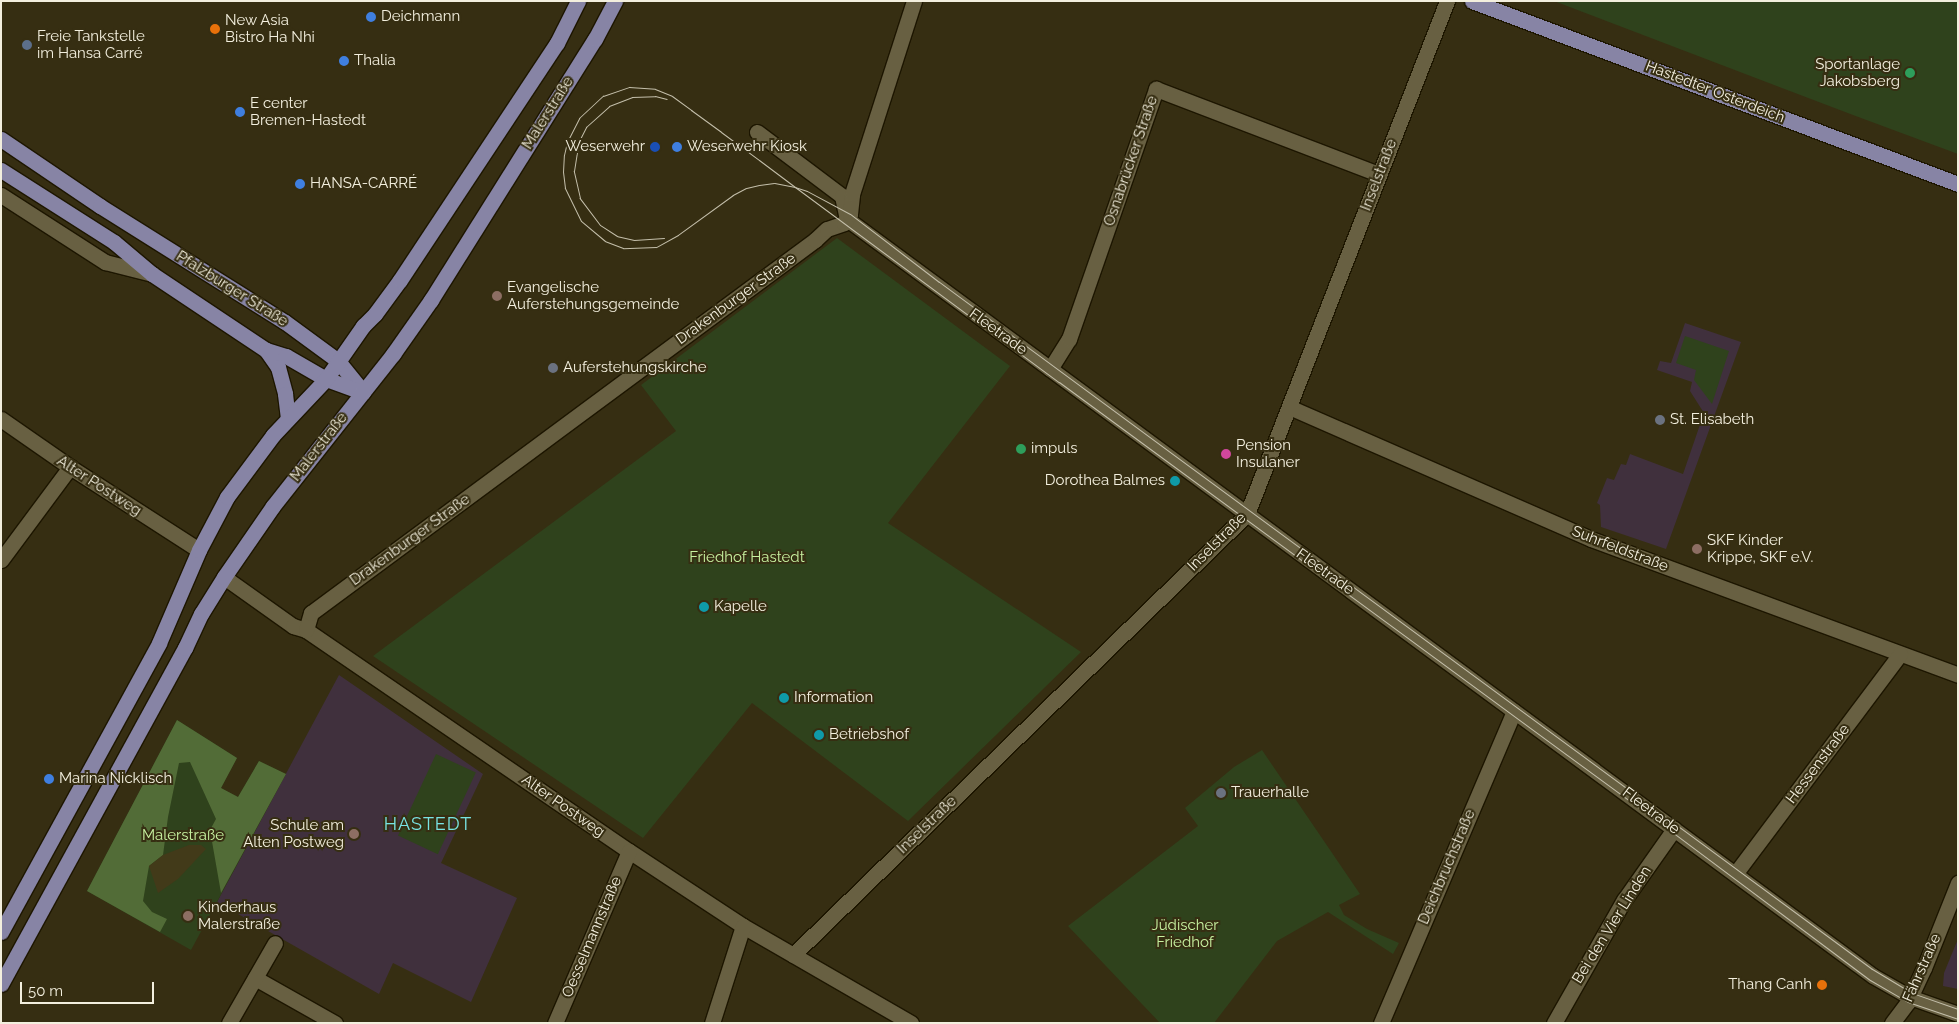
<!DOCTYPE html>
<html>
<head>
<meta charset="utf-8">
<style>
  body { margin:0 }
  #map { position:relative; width:1959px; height:1024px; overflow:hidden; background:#362e12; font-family:Raleway,sans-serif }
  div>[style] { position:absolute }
  .education>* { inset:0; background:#40303d }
  .green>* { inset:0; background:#2f421c; transform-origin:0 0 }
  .forest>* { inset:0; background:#526c37 }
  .sand>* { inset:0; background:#423a19 }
  .roads { filter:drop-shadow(1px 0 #1d1600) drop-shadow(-1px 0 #1d1600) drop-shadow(0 1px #1d1600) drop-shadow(0 -1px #1d1600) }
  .minor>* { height:15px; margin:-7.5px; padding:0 7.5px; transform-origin:7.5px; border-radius:7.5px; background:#686042 }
  .major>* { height:15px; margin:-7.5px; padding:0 7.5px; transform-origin:7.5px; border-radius:7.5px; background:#8784a5 }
  .tram>* { height:1px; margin:-0.5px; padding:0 0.5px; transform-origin:0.5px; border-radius:0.5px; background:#c4bfab }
  .dots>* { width:14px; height:14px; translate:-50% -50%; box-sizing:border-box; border:2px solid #362e12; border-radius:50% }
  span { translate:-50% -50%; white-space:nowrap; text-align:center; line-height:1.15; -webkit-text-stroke:4px #362e12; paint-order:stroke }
  .poi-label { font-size:15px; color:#f3efde }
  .left { translate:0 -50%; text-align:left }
  .right { translate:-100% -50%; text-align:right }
  .street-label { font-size:15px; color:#f3efde }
  .park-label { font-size:15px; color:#c7f1a0 }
  .quarter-label { font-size:18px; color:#78e4e3; letter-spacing:1px }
  .frame { position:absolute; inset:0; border:2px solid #f3efde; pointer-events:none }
  .scale { position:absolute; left:20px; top:982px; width:134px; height:22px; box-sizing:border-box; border:2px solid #f3efde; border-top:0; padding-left:6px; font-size:15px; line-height:18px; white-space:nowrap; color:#f3efde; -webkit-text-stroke:4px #362e12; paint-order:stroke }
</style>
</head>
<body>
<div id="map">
  <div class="education">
    <i style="clip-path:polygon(1685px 323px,1741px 342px,1666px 549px,1601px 527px,1600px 505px,1597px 503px,1607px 478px,1614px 480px,1621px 464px,1626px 465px,1630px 454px,1683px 474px,1704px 413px,1690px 391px,1692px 382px,1657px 370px,1660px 361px,1671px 363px)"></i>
    <i style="clip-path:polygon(339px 675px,483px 774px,441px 863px,517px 898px,471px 1002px,393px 963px,379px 994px,217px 902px)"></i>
    <i style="clip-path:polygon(1958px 939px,1958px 989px,1943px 986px,1944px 973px)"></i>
  </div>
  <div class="green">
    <i style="clip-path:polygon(1554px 1px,1958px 1px,1958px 154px,1853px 115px)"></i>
    <i style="clip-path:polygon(837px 238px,1010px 366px,888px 523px,1081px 652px,908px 821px,752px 703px,643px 838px,373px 656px,676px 431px,641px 385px)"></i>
    <i style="clip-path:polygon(1685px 336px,1729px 351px,1712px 404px,1694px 380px,1696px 370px,1676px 363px)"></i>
    <i style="clip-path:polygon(177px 720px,237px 758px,221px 788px,238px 797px,259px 761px,286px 774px,191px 950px,87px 891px)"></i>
    <i style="clip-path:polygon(1262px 750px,1360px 894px,1339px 905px,1344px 915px,1367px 929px,1399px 943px,1393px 954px,1328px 912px,1277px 941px,1214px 1023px,1160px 1023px,1068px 926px,1198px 826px,1185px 808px,1234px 767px)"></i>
    <i style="left:436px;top:754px;width:44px;height:90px;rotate:25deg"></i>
  </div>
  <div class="forest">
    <i style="clip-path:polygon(177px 720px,237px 758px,221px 788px,238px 797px,259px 761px,286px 774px,221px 893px,210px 830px,216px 819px,190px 762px,179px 763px,168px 817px,163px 855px,149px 866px,143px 901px,152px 912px,167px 919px,160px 932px,87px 891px)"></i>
  </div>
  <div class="sand">
    <i style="clip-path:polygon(189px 845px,201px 845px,206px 849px,178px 879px,158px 893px,149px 866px,163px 855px)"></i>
  </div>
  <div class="roads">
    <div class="minor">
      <i style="left:757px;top:132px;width:106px;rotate:37deg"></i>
      <i style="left:842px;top:196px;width:24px;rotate:78deg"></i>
      <i style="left:847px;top:219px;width:1275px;rotate:36.42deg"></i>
      <i style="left:1873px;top:976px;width:43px;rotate:29.6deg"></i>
      <i style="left:1910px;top:997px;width:51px;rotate:19.5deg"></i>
      <i style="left:1px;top:195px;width:124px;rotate:32.8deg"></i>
      <i style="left:105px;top:262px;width:49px;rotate:14.3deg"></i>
      <i style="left:1050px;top:369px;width:36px;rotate:-58deg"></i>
      <i style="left:1069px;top:339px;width:265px;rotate:-70.8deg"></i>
      <i style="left:1156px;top:89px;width:239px;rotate:20.9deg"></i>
      <i style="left:1289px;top:407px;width:330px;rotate:23.6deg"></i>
      <i style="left:1591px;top:539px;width:391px;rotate:20.3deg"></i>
      <i style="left:1px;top:419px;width:84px;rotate:34.8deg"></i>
      <i style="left:70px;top:467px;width:153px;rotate:32.8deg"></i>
      <i style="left:1px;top:560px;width:116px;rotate:-53.4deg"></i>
      <i style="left:224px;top:577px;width:85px;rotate:35.4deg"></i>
      <i style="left:293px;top:626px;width:14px;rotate:17deg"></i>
      <i style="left:306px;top:630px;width:391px;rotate:34.4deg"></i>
      <i style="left:629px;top:851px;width:136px;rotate:33.3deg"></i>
      <i style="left:743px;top:926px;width:194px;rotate:30deg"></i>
      <i style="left:306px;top:630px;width:18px;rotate:-74deg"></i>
      <i style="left:311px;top:613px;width:627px;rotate:-36.5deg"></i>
      <i style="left:815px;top:240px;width:16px;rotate:-43deg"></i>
      <i style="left:827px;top:229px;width:18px;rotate:-19deg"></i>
      <i style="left:844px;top:223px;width:11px;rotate:-56deg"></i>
      <i style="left:850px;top:214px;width:20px;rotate:-84deg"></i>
      <i style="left:852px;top:194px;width:203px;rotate:-72.2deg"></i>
      <i style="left:1735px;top:874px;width:275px;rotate:-53.1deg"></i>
      <i style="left:793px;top:955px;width:633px;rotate:-44.17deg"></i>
      <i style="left:1247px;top:514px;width:551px;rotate:-68.7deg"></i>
      <i style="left:255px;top:978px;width:92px;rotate:29.4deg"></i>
      <i style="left:229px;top:1023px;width:92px;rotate:-60.1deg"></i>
      <i style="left:555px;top:1023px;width:187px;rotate:-66.7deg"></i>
      <i style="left:712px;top:1023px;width:102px;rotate:-72.3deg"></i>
      <i style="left:1381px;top:1023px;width:339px;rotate:-66.9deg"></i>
      <i style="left:1554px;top:1023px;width:142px;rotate:-60.4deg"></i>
      <i style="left:1624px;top:900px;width:87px;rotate:-54.8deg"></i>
      <i style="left:1892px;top:1023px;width:26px;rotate:-53deg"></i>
      <i style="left:1908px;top:1002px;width:38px;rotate:-65deg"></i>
      <i style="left:1924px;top:968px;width:92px;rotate:-68.2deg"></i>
    </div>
    <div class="major">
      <i style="left:1472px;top:1px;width:519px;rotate:20.63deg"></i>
      <i style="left:1px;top:139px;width:120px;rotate:34.1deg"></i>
      <i style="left:100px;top:206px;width:218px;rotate:32.1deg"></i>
      <i style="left:285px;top:322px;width:66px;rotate:36.3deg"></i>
      <i style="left:338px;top:361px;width:40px;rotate:51deg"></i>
      <i style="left:1px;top:170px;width:134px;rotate:32.5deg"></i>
      <i style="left:114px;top:242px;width:50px;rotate:40.1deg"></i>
      <i style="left:152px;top:274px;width:137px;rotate:33.7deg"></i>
      <i style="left:266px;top:350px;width:21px;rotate:17deg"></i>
      <i style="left:286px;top:356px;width:46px;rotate:29.9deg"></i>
      <i style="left:326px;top:379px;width:38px;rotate:20deg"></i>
      <i style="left:266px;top:350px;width:21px;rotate:55deg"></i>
      <i style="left:278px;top:367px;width:28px;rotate:75deg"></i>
      <i style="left:285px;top:394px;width:24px;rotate:83deg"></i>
      <i style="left:1px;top:932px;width:329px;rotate:-61.3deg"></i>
      <i style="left:159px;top:643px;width:101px;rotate:-66.7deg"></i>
      <i style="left:199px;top:550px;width:60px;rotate:-62.2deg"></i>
      <i style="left:227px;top:497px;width:77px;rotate:-53.4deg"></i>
      <i style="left:273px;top:435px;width:77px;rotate:-46.6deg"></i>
      <i style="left:326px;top:379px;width:65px;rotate:-55.1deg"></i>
      <i style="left:363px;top:326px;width:17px;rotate:-45deg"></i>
      <i style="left:375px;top:314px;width:42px;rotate:-53.7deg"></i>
      <i style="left:400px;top:280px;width:284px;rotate:-56.5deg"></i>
      <i style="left:557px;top:43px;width:47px;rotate:-63.4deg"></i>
      <i style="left:1px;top:984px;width:383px;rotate:-61.3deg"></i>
      <i style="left:185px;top:648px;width:38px;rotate:-65deg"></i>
      <i style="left:201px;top:614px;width:44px;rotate:-58.1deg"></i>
      <i style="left:224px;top:577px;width:86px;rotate:-55.4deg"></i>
      <i style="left:273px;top:506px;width:194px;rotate:-51.7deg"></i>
      <i style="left:393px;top:354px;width:66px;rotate:-54.9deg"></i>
      <i style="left:431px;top:300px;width:308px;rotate:-57.9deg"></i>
      <i style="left:595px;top:39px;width:43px;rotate:-62.2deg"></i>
    </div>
  </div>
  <div class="tram">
    <i style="left:664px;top:238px;width:30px;rotate:176deg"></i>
    <i style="left:634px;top:240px;width:17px;rotate:-167deg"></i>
    <i style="left:617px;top:236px;width:20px;rotate:-147deg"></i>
    <i style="left:600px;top:225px;width:34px;rotate:-127deg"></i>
    <i style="left:580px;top:198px;width:28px;rotate:-103deg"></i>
    <i style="left:574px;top:171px;width:30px;rotate:-81deg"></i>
    <i style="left:579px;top:141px;width:16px;rotate:-63deg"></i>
    <i style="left:586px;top:127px;width:31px;rotate:-42deg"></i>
    <i style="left:609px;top:106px;width:25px;rotate:-21deg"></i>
    <i style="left:632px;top:97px;width:23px;rotate:-2deg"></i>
    <i style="left:655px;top:96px;width:12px;rotate:14deg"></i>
    <i style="left:1958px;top:1009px;width:49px;rotate:-160.8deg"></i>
    <i style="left:1912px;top:993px;width:47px;rotate:-149deg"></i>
    <i style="left:1872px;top:969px;width:1159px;rotate:-143.63deg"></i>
    <i style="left:939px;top:282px;width:112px;rotate:-142.6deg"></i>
    <i style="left:850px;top:214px;width:49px;rotate:-151.9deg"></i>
    <i style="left:807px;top:191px;width:13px;rotate:-162deg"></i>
    <i style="left:795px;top:187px;width:21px;rotate:-169deg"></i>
    <i style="left:774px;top:183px;width:15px;rotate:172deg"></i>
    <i style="left:759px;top:185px;width:13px;rotate:167deg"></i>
    <i style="left:746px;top:188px;width:15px;rotate:152deg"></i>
    <i style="left:733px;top:195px;width:68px;rotate:144deg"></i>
    <i style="left:678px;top:235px;width:25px;rotate:151deg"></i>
    <i style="left:656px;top:247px;width:33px;rotate:178deg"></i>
    <i style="left:623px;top:248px;width:19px;rotate:-159deg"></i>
    <i style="left:605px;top:241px;width:31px;rotate:-140deg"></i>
    <i style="left:581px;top:221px;width:37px;rotate:-116deg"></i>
    <i style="left:565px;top:188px;width:16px;rotate:-97deg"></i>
    <i style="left:563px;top:172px;width:17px;rotate:-87deg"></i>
    <i style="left:564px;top:155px;width:13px;rotate:-77deg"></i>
    <i style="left:567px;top:142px;width:27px;rotate:-63deg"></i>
    <i style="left:579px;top:118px;width:33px;rotate:-43deg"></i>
    <i style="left:603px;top:96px;width:28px;rotate:-19deg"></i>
    <i style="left:629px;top:87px;width:26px;rotate:4deg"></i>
    <i style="left:655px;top:89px;width:18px;rotate:22deg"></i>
    <i style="left:672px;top:96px;width:24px;rotate:36deg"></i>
    <i style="left:691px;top:110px;width:37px;rotate:36deg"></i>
    <i style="left:721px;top:132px;width:47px;rotate:36.4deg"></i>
    <i style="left:759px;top:160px;width:45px;rotate:36.9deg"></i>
    <i style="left:795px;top:187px;width:328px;rotate:36.5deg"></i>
    <i style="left:1059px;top:382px;width:760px;rotate:36.28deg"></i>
    <i style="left:1672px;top:832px;width:247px;rotate:36.8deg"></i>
    <i style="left:1870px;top:980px;width:44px;rotate:30.1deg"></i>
    <i style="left:1908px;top:1002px;width:53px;rotate:18.8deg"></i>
  </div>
  <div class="dots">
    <i style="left:371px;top:17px;background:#3f7fe0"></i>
    <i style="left:215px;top:29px;background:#e8710a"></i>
    <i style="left:27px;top:45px;background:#5c6f8a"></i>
    <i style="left:344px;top:61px;background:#3f7fe0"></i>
    <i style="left:1910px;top:73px;background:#2e9e5b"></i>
    <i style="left:240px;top:112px;background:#3f7fe0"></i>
    <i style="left:655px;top:147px;background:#1a4fb4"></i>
    <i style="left:677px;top:147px;background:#3f7fe0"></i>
    <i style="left:300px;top:184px;background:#3f7fe0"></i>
    <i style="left:497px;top:296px;background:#8d6e63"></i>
    <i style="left:553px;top:368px;background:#6b7280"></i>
    <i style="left:1660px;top:420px;background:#6b7280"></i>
    <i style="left:1021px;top:449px;background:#2e9e5b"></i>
    <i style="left:1226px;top:454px;background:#d1479c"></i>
    <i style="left:1175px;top:481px;background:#0f9aa8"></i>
    <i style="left:1697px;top:549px;background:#8d6e63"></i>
    <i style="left:704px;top:607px;background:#0f9aa8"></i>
    <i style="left:784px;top:698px;background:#0f9aa8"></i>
    <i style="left:819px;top:735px;background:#0f9aa8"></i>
    <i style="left:49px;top:779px;background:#3f7fe0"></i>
    <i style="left:1221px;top:793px;background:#6b7280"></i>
    <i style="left:354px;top:834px;background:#8d6e63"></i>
    <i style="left:188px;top:916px;background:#8d6e63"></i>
    <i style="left:1822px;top:985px;background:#e8710a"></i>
  </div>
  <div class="poi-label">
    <span class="left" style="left:381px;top:17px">Deichmann</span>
    <span class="left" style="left:225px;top:29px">New Asia<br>Bistro Ha Nhi</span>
    <span class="left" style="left:37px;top:45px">Freie Tankstelle<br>im Hansa Carré</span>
    <span class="left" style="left:354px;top:61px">Thalia</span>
    <span class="right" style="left:1900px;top:73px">Sportanlage<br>Jakobsberg</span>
    <span class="left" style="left:250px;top:112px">E center<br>Bremen-Hastedt</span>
    <span class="right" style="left:645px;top:147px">Weserwehr</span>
    <span class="left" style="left:687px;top:147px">Weserwehr Kiosk</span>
    <span class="left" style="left:310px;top:184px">HANSA-CARRÉ</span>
    <span class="left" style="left:507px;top:296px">Evangelische<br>Auferstehungsgemeinde</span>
    <span class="left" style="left:563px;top:368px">Auferstehungskirche</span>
    <span class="left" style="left:1670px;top:420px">St. Elisabeth</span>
    <span class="left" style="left:1236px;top:454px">Pension<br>Insulaner</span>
    <span class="left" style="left:1031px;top:449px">impuls</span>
    <span class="right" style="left:1165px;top:481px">Dorothea Balmes</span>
    <span class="left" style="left:1707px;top:549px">SKF Kinder<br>Krippe, SKF e.V.</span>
    <span class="left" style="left:714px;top:607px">Kapelle</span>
    <span class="left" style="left:794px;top:698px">Information</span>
    <span class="left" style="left:829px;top:735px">Betriebshof</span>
    <span class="left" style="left:59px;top:779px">Marina Nicklisch</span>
    <span class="left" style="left:1231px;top:793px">Trauerhalle</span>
    <span class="right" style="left:344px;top:834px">Schule am<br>Alten Postweg</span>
    <span class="left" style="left:198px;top:916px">Kinderhaus<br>Malerstraße</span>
    <span class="right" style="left:1812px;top:985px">Thang Canh</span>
  </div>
  <div class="street-label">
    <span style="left:1715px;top:92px;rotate:21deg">Hastedter Osterdeich</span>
    <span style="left:548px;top:113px;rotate:-58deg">Malerstraße</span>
    <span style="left:1131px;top:161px;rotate:-71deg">Osnabrücker Straße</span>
    <span style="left:1379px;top:175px;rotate:-69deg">Inselstraße</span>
    <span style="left:232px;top:289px;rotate:32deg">Pfalzburger Straße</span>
    <span style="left:736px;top:299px;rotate:-36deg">Drakenburger Straße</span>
    <span style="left:998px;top:332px;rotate:36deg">Fleetrade</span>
    <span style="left:319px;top:447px;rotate:-52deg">Malerstraße</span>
    <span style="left:99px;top:486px;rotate:33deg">Alter Postweg</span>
    <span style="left:410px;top:540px;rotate:-36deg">Drakenburger Straße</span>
    <span style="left:1217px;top:542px;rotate:-45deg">Inselstraße</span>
    <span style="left:1620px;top:549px;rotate:21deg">Suhrfeldstraße</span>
    <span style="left:1325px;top:572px;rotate:36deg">Fleetrade</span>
    <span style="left:1818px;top:764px;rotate:-53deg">Hessenstraße</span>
    <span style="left:563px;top:806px;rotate:35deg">Alter Postweg</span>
    <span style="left:1651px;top:811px;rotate:37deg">Fleetrade</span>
    <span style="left:927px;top:825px;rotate:-44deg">Inselstraße</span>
    <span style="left:1447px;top:867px;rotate:-67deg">Deichbruchstraße</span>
    <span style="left:1612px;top:925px;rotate:-58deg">Bei den Vier Linden</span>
    <span style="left:592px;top:937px;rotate:-67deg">Oesselmannstraße</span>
    <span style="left:1922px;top:968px;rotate:-66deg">Fährstraße</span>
  </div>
  <div class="park-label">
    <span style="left:747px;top:558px">Friedhof Hastedt</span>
    <span style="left:183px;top:836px">Malerstraße</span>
    <span style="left:1185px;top:934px">Jüdischer<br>Friedhof</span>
  </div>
  <div class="quarter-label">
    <span style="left:428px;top:824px">HASTEDT</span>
  </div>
  <div class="frame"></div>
  <div class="scale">50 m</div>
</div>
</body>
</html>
